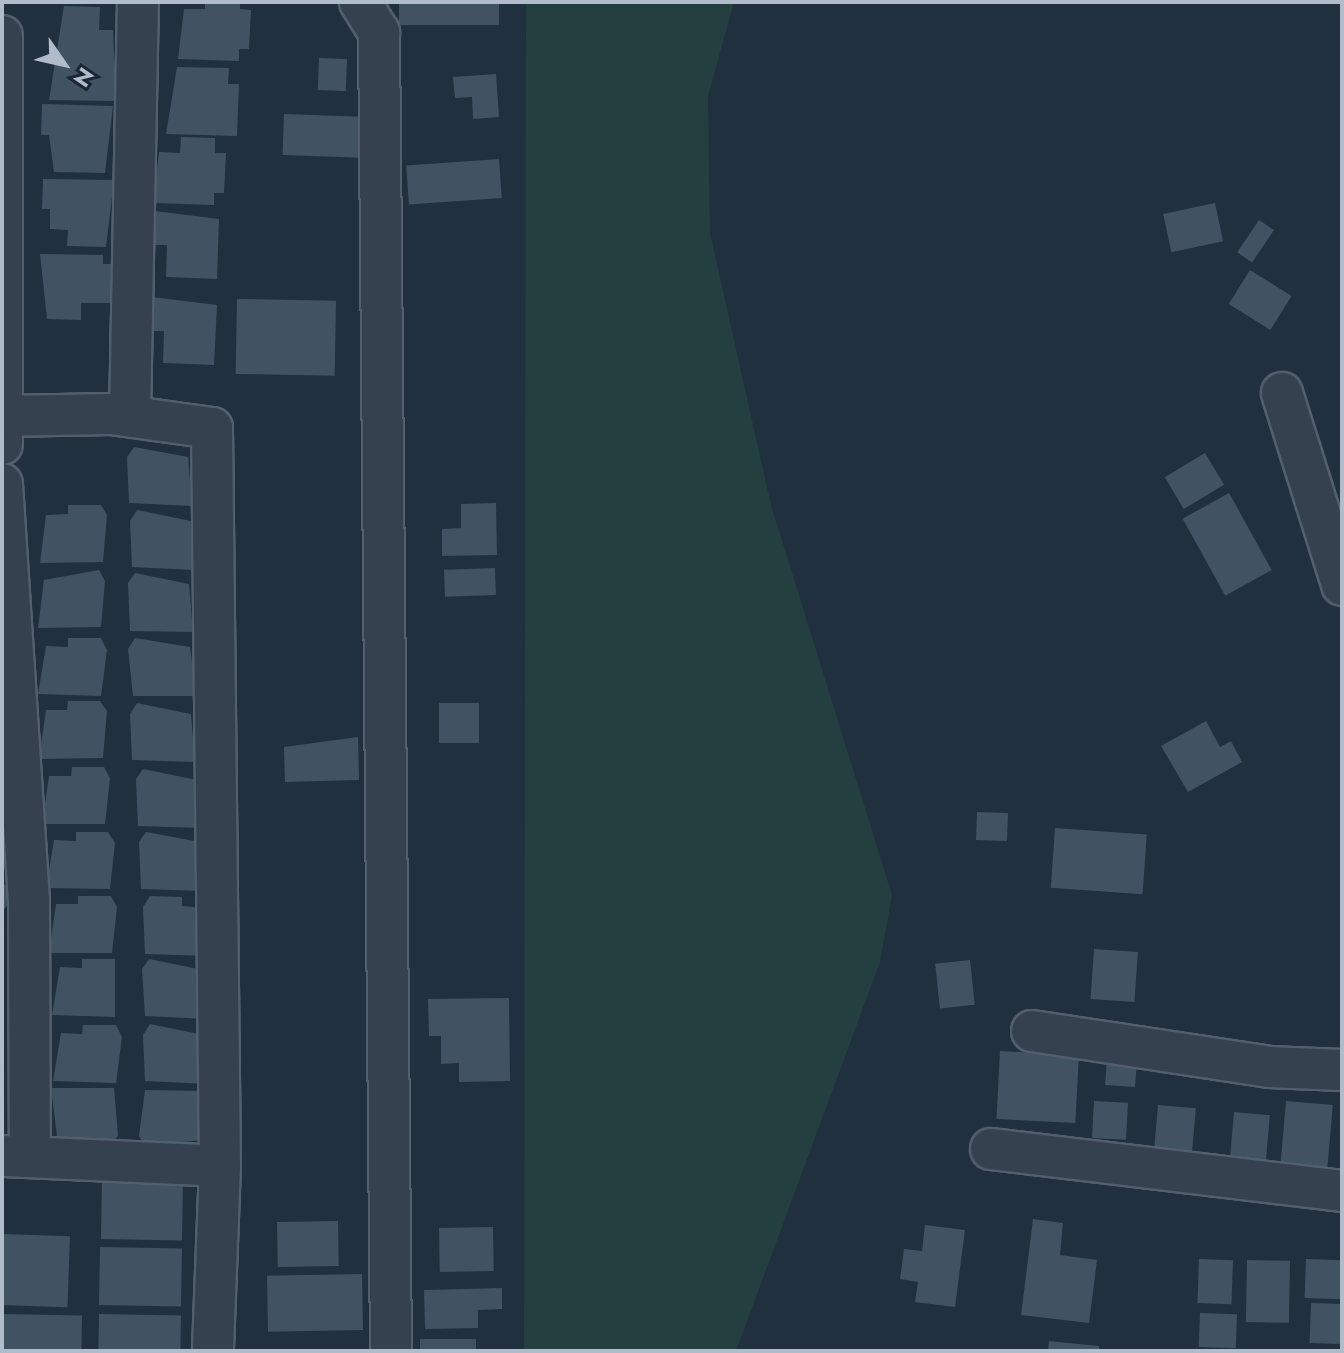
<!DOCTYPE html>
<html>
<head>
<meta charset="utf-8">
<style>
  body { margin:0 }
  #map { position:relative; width:1344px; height:1353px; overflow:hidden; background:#21303f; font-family:Jost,sans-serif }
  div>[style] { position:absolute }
  .green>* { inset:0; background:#233f40 }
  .building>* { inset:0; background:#415263; transform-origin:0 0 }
  .roads { filter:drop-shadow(2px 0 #535f6d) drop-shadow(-2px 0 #535f6d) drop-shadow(0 2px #535f6d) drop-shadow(0 -2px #535f6d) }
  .minor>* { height:40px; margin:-20px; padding:0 20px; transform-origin:20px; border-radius:20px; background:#35414f }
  span { translate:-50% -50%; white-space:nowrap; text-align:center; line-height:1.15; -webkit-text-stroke:6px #1a2634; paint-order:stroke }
  .frame { position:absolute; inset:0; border:4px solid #b1bcca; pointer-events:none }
  .north { position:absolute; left:24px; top:24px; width:80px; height:80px; -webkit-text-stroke:6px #1a2634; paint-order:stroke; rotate:124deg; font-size:22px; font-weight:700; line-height:32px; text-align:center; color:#b1bcca }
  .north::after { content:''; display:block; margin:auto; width:28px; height:36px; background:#b1bcca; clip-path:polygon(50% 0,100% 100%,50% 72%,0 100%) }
</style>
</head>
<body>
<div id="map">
  <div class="green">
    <i style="clip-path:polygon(526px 2px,734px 2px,708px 96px,710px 233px,771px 505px,892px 895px,880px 962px,736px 1351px,524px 1351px)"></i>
  </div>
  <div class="building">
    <i style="clip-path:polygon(205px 2px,240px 2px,240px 9px,251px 10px,249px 49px,239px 49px,239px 61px,178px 59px,184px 9px,205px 9px)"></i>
    <i style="left:399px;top:2px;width:100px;height:23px"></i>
    <i style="clip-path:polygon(64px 6px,100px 7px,99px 30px,113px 30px,116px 101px,49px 100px)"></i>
    <i style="left:319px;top:58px;width:28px;height:32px;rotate:2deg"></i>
    <i style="clip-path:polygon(177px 67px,229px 68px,228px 84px,239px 84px,237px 136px,166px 134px)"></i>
    <i style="clip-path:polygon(496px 74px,499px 117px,473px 119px,472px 97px,455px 98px,453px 77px)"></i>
    <i style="clip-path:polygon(42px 104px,113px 106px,105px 173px,54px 172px,49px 135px,41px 135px)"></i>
    <i style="left:284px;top:114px;width:78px;height:41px;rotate:2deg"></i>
    <i style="clip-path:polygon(181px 137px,215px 138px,215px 153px,226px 153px,224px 193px,214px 193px,214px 205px,153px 203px,159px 152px,180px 153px)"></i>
    <i style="left:499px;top:159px;width:39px;height:93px;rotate:86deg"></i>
    <i style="clip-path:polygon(43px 179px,114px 180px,106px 247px,67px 246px,68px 230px,50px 229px,50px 209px,42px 209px)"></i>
    <i style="left:1215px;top:203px;width:39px;height:53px;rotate:78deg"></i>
    <i style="clip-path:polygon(155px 211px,219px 219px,217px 279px,166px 277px,167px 245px,153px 245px)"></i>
    <i style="left:1259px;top:220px;width:18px;height:39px;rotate:34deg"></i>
    <i style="clip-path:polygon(40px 254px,103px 255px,103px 264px,111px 264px,110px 303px,81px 303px,81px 320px,47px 319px)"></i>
    <i style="left:1250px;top:270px;width:49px;height:40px;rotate:32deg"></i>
    <i style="clip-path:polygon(152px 297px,217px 305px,214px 365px,163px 363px,164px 331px,151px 331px)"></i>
    <i style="left:237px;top:299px;width:99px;height:75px;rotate:1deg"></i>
    <i style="clip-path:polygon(134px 447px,188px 457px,192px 506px,129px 503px,127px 457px)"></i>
    <i style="left:1205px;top:453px;width:37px;height:47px;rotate:59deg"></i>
    <i style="left:1229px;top:493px;width:88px;height:53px;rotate:61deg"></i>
    <i style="clip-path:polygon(496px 503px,497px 555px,442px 556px,442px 529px,461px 528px,461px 504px)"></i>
    <i style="clip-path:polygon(68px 505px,101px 505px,107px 515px,103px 562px,40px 563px,46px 515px,68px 514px)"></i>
    <i style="clip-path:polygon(137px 510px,191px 521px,195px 570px,132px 567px,130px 521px)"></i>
    <i style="left:495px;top:568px;width:27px;height:51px;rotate:88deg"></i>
    <i style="clip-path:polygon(99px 570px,105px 581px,101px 627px,38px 628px,44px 580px)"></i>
    <i style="clip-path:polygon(135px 573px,189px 584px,193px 632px,130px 631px,128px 583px)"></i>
    <i style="clip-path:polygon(68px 638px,101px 638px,107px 650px,101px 696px,38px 694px,46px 646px,68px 647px)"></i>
    <i style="clip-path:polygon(135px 638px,190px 647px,196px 696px,133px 696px,128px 649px)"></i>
    <i style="clip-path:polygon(68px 701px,100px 701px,107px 711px,103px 758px,39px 759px,46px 710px,67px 710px)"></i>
    <i style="clip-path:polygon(137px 703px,191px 714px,195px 762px,132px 760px,130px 714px)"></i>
    <i style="left:479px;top:703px;width:40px;height:40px;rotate:90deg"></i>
    <i style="clip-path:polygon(1206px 721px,1220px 747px,1231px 741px,1242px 762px,1188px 792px,1161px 746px)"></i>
    <i style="clip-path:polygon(358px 737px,359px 780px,285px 782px,284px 747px)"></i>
    <i style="clip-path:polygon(72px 767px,104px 767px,110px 778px,105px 824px,42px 824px,49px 776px,71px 776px)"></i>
    <i style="clip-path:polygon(143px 769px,197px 780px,202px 828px,138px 826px,136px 779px)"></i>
    <i style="left:977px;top:812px;width:31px;height:28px;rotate:2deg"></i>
    <i style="left:1055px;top:828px;width:92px;height:60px;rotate:4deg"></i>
    <i style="clip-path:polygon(76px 832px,108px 832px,115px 843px,110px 889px,46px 888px,54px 840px,76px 841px)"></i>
    <i style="clip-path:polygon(146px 832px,200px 842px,204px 891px,141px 889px,139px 842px)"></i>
    <i style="clip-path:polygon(2px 883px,16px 892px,2px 913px)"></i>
    <i style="clip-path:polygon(78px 896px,111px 896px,117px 907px,112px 953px,49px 953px,56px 904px,78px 904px)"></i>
    <i style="clip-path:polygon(150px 896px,182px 897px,182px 906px,204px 908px,208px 956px,145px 954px,143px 907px)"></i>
    <i style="left:1094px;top:949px;width:44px;height:50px;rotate:4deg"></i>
    <i style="clip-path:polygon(82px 959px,115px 959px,115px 1017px,52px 1015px,60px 967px,82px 968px)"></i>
    <i style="clip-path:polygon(149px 959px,203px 970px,208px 1019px,145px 1016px,142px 969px)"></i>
    <i style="left:970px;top:960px;width:45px;height:35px;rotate:84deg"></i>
    <i style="clip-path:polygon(509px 998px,510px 1081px,459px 1082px,459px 1063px,441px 1064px,441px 1036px,429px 1036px,428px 999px)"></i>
    <i style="clip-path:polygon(150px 1024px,204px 1035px,209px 1084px,145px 1081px,143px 1035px)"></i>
    <i style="clip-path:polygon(83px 1025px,116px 1025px,122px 1037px,116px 1083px,53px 1081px,61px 1033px,82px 1034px)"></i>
    <i style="left:1000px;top:1051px;width:79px;height:68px;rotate:3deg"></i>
    <i style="left:1107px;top:1058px;width:30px;height:27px;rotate:4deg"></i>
    <i style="clip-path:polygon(51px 1088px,114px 1088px,118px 1135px,111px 1146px,57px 1136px)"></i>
    <i style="clip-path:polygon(145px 1090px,208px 1091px,200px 1140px,145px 1147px,139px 1136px)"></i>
    <i style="left:1094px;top:1101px;width:34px;height:37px;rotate:3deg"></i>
    <i style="left:1286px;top:1101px;width:47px;height:64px;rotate:5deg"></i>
    <i style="left:1158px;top:1105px;width:38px;height:48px;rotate:5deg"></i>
    <i style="left:1234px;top:1112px;width:36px;height:50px;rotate:5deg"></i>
    <i style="left:102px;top:1180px;width:81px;height:59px;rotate:1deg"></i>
    <i style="clip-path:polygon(1033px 1219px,1063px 1223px,1060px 1255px,1097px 1260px,1089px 1323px,1021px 1315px)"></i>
    <i style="left:338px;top:1221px;width:45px;height:61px;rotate:89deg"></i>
    <i style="clip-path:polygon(925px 1225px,965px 1230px,955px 1307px,915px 1302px,918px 1282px,900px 1279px,904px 1249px,922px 1251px)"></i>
    <i style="left:493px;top:1227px;width:44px;height:54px;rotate:89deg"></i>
    <i style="left:2px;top:1234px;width:68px;height:71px;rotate:2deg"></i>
    <i style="left:100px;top:1247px;width:82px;height:58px;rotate:1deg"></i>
    <i style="left:1199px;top:1259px;width:34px;height:44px;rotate:2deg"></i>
    <i style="left:1306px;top:1259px;width:36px;height:39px;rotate:2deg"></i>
    <i style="left:1247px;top:1260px;width:43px;height:62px;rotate:1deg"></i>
    <i style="left:362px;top:1274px;width:56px;height:95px;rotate:89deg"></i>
    <i style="clip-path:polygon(502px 1288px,502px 1309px,478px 1310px,478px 1328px,425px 1329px,424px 1290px)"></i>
    <i style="left:1311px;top:1303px;width:31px;height:40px;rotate:2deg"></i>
    <i style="left:1200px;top:1313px;width:37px;height:34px;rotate:2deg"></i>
    <i style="left:2px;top:1314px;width:80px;height:37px;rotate:1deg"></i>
    <i style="left:99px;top:1314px;width:82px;height:37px;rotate:1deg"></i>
    <i style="left:476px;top:1339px;width:12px;height:56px;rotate:90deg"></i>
    <i style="clip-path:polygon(1049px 1341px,1099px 1346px,1099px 1351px,1048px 1351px)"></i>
  </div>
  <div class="roads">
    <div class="minor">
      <i style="left:360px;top:2px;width:36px;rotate:58deg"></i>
      <i style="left:379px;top:32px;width:1319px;rotate:89.48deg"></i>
      <i style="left:2px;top:36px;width:408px;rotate:90deg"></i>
      <i style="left:1282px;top:393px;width:201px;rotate:72.6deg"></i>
      <i style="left:5px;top:416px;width:106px;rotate:-1.1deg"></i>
      <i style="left:111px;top:414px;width:102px;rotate:7.9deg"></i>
      <i style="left:212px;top:428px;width:738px;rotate:89.38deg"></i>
      <i style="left:220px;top:1166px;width:185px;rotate:92.2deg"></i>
      <i style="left:130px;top:416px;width:414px;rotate:-88.9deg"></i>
      <i style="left:2px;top:484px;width:418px;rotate:86.3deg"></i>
      <i style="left:29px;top:901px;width:256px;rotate:89.8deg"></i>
      <i style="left:1032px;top:1031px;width:240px;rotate:8.6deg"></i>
      <i style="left:1269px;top:1067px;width:73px;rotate:2.4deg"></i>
      <i style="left:991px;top:1149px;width:354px;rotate:6.8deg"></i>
      <i style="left:2px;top:1156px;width:218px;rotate:2.6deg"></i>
    </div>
  </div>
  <div class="frame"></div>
  <div class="north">N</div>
</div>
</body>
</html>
